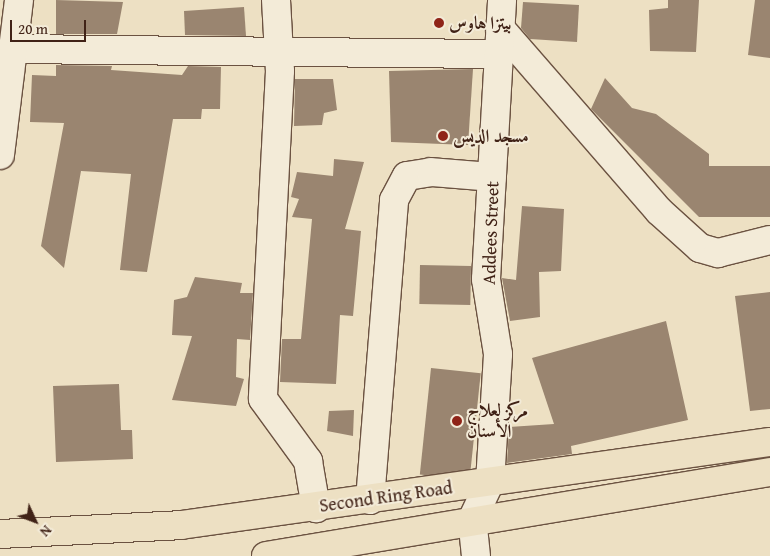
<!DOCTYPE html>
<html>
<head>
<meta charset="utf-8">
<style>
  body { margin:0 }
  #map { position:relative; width:770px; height:556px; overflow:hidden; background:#ede0c3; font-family:"Gentium Book Plus",Amiri,serif }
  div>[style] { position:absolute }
  .building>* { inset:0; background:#9a8570; transform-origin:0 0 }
  .roads { filter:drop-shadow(1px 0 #6b5241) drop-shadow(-1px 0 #6b5241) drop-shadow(0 1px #6b5241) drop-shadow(0 -1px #6b5241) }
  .street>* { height:28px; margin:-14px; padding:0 14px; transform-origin:14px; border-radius:14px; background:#f3ebd8 }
  .primary>* { height:28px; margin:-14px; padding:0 14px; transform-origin:14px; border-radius:14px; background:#ede0c3 }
  .dots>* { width:14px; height:14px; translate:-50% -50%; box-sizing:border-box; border:2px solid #f3ebd8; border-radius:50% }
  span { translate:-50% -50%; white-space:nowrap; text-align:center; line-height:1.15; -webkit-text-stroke:4px #f3ebd8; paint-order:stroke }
  .poi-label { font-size:18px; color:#402216; font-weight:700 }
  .left { translate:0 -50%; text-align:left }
  .street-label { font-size:18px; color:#402216 }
  .north { position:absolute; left:10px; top:496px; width:50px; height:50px; -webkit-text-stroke:4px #f3ebd8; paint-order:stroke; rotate:133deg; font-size:14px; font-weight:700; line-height:20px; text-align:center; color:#402216 }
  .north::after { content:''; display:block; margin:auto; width:18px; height:22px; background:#402216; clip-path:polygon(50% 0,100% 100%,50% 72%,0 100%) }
  .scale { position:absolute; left:10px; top:20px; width:76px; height:22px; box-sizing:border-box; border:2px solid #402216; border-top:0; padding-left:6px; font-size:15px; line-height:18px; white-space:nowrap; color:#402216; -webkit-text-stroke:4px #f3ebd8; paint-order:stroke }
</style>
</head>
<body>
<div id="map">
  <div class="building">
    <i style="clip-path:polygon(56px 0,123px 2px,117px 34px,56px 34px)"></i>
    <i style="clip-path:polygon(668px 0,699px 0,696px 52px,650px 51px,649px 10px,668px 8px)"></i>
    <i style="clip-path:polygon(755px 0,770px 0,770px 58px,748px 55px)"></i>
    <i style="clip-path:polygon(523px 2px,579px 5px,577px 42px,530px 39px,521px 28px)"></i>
    <i style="clip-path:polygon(244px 7px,246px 36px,185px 35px,184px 11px)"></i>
    <i style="clip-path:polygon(56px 65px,112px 66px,111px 70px,182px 75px,188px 66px,221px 67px,220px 109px,202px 109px,201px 119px,173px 119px,147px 272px,120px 270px,131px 174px,81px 171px,64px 268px,41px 246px,64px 123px,30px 122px,32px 75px,56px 76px)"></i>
    <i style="clip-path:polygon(473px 69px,468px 145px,391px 142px,389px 71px)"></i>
    <i style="clip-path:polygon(605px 78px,632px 108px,656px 114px,709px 154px,709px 166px,770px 166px,770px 217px,699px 217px,591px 109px)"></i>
    <i style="clip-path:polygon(295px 79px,333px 79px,337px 110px,324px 113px,322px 125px,294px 126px)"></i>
    <i style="clip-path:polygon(334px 159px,364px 162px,345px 229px,361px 231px,353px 316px,340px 315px,336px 384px,280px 382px,282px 339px,301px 339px,312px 219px,292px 217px,299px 199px,291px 197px,297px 172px,333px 176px)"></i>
    <i style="clip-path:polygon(522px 206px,564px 209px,561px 271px,539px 272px,540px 317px,510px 321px,502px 278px,516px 280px)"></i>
    <i style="left:420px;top:265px;width:51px;height:39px;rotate:1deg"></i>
    <i style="clip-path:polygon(195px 277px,242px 283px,240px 293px,253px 293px,250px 340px,237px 339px,236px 377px,244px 379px,236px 406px,172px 400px,192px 336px,172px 335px,174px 300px,187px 297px)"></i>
    <i style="clip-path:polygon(770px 292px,770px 409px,750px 411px,735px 296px)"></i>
    <i style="clip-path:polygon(666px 321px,688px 420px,571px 446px,572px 454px,507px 463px,509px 427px,554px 424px,532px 358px)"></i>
    <i style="left:431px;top:368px;width:50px;height:107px;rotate:6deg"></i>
    <i style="clip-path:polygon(119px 384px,121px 430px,132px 430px,133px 459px,56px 462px,53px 386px)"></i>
    <i style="clip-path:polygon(354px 410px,353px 436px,327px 431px,329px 411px)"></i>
  </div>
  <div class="roads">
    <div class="street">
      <i style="left:276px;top:0;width:71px;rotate:86.8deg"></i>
      <i style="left:280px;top:71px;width:328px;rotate:93deg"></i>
      <i style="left:263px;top:399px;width:77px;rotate:54deg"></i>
      <i style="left:308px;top:461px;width:48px;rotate:80.3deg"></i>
      <i style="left:500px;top:28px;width:242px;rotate:49deg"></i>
      <i style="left:659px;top:211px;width:55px;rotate:42.1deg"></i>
      <i style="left:700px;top:248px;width:19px;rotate:16deg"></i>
      <i style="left:718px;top:253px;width:54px;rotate:-14deg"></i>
      <i style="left:14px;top:49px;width:485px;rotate:0.6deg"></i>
      <i style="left:0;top:155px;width:156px;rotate:-83deg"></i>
      <i style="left:370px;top:500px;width:301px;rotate:-85.4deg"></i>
      <i style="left:394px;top:200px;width:27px;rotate:-62deg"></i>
      <i style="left:407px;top:176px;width:24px;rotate:-9deg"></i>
      <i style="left:431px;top:172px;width:61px;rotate:4.7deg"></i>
      <i style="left:476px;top:556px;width:36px;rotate:-96deg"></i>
      <i style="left:472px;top:520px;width:42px;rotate:-64.7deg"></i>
      <i style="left:490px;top:482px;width:128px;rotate:-86.4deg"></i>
      <i style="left:498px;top:354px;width:76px;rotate:-99.1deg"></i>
      <i style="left:486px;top:279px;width:279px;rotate:-86.7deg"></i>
    </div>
    <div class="primary">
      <i style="left:0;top:534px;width:181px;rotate:-2.8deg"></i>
      <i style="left:181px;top:525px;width:595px;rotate:-8.02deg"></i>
      <i style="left:266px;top:556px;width:511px;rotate:-9.46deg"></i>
    </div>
  </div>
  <div class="dots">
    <i style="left:439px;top:23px;background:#8f2418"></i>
    <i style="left:443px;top:136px;background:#8f2418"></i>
    <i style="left:457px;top:421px;background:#8f2418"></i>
  </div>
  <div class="poi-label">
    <span class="left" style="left:449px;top:23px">بيتزا هاوس</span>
    <span class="left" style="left:453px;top:136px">مسجد الديس</span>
    <span class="left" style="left:467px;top:421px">مركز لعلاج<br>الأسنان</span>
  </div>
  <div class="street-label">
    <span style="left:491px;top:233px;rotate:-88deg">Addees Street</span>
    <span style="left:386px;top:497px;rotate:-8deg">Second Ring Road</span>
  </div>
  <div class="north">N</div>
  <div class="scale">20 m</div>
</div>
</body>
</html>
